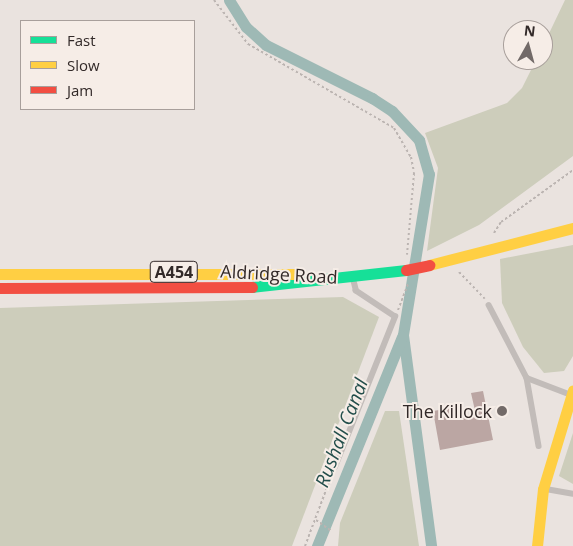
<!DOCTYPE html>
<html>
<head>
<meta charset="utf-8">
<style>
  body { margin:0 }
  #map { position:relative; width:573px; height:546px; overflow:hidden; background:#eae3df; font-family:"Open Sans",sans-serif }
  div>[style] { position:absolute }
  .green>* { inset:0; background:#cdcdbb }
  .canal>* { height:11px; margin:-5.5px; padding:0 5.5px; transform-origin:5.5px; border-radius:5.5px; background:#9eb9b5 }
  .building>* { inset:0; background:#bba6a3 }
  .path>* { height:2px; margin-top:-1px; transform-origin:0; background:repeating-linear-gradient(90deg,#bbb4b1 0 2.5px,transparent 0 5px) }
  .lane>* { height:5.5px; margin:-2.75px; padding:0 2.75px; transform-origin:2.75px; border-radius:2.75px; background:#c2bcb9 }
  .fast>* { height:11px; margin:-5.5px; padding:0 5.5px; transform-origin:5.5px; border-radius:5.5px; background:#16e098 }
  .slow>* { height:11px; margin:-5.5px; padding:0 5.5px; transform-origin:5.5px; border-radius:5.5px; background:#ffcf43 }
  .jam>* { height:11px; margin:-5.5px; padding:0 5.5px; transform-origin:5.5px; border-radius:5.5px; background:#f24e42 }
  .jam-bridge>* { height:11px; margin:-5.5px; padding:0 5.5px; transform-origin:5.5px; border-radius:5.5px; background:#f24e42 }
  .dots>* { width:14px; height:14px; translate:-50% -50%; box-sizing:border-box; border:2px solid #f6ede7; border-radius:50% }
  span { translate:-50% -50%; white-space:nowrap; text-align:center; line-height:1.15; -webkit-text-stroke:4px #f6ede7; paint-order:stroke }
  .shield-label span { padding:1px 4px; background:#f6ede7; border:1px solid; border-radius:4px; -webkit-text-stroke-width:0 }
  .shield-label { font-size:16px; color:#322928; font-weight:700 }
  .street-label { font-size:18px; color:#322928 }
  .poi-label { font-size:18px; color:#322928 }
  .right { translate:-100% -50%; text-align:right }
  .water-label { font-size:19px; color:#234e4b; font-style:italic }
  .legend { position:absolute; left:20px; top:20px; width:175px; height:90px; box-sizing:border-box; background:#f6ede7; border:1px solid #a89f9b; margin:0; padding:6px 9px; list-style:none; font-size:15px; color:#322928 }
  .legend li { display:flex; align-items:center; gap:10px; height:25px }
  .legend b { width:25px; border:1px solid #a89f9b }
  .north { position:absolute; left:503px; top:20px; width:50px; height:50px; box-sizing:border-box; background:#f6ede7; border:1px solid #a89f9b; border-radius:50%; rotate:7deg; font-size:14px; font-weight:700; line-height:20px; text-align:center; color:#322928 }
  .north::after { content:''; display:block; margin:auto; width:18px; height:22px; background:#726a68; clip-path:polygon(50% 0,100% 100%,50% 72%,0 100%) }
</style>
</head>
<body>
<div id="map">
  <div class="green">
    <i style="clip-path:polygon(565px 0,573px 0,573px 156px,479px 225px,427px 251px,438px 168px,425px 133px,507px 103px,522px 88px,536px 60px,543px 60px,543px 46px)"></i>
    <i style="clip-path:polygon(573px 245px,573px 356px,564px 371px,544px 373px,523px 347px,502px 303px,500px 259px)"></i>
    <i style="clip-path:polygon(343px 297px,379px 317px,292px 546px,0 546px,0 308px)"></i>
    <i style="clip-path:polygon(385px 411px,399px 411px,419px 546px,338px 546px,340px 523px)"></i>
    <i style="clip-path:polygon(573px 433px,573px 484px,559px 476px)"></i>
  </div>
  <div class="canal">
    <i style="left:229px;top:0;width:32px;rotate:58deg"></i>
    <i style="left:246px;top:27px;width:27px;rotate:42deg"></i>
    <i style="left:266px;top:45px;width:119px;rotate:26.6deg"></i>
    <i style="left:372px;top:98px;width:24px;rotate:33deg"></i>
    <i style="left:392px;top:111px;width:40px;rotate:47deg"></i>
    <i style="left:419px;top:140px;width:35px;rotate:74deg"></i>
    <i style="left:429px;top:174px;width:163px;rotate:99.2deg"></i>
    <i style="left:403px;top:335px;width:213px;rotate:82.4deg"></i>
    <i style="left:317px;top:546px;width:226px;rotate:-67.9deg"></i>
  </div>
  <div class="building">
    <i style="clip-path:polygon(483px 391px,493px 440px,440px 450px,433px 411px,451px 408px,453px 419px,476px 415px,471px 393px)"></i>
    <i style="clip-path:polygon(328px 459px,331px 460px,330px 469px,324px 466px)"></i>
  </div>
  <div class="path">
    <i style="left:214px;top:0;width:56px;rotate:52.3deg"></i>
    <i style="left:248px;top:44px;width:168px;rotate:29.9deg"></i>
    <i style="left:394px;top:128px;width:34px;rotate:60deg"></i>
    <i style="left:411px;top:157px;width:16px;rotate:79deg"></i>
    <i style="left:414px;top:173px;width:82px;rotate:94.9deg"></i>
    <i style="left:494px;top:233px;width:13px;rotate:-58deg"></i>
    <i style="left:501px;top:222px;width:89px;rotate:-35.8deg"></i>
    <i style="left:459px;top:272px;width:37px;rotate:46deg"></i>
    <i style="left:398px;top:310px;width:28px;rotate:-69deg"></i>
    <i style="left:316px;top:520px;width:19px;rotate:36deg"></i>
    <i style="left:305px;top:546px;width:77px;rotate:-69.4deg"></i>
  </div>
  <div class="lane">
    <i style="left:489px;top:305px;width:82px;rotate:62.5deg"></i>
    <i style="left:527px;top:378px;width:69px;rotate:80deg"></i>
    <i style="left:527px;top:378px;width:45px;rotate:20.9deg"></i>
    <i style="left:335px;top:467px;width:162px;rotate:-68.2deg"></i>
    <i style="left:395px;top:317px;width:47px;rotate:-146.3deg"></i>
    <i style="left:356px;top:291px;width:12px;rotate:-104deg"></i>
    <i style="left:546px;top:489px;width:27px;rotate:10deg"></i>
  </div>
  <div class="fast">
    <i style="left:252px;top:287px;width:155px;rotate:-6.3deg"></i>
  </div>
  <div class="slow">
    <i style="left:429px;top:265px;width:149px;rotate:-14.4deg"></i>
    <i style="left:0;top:274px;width:294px"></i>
    <i style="left:537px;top:546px;width:57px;rotate:-84deg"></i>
    <i style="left:543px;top:489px;width:103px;rotate:-73.1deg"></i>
  </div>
  <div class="jam">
    <i style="left:0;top:288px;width:252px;rotate:-0.2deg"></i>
  </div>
  <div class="jam-bridge">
    <i style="left:406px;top:270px;width:24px;rotate:-12deg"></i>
  </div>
  <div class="dots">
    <i style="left:502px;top:411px;background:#726a68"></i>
  </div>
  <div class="shield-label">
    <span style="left:174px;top:272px">A454</span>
  </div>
  <div class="street-label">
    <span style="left:279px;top:274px;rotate:3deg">Aldridge Road</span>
  </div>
  <div class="poi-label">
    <span class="right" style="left:492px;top:411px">The Killock</span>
  </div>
  <div class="water-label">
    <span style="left:342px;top:433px;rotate:-69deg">Rushall Canal</span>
  </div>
  <ul class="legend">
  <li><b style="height:6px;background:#16e098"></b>Fast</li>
  <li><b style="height:6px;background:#ffcf43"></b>Slow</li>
  <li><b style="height:6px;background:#f24e42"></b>Jam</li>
  </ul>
  <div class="north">N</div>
</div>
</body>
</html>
